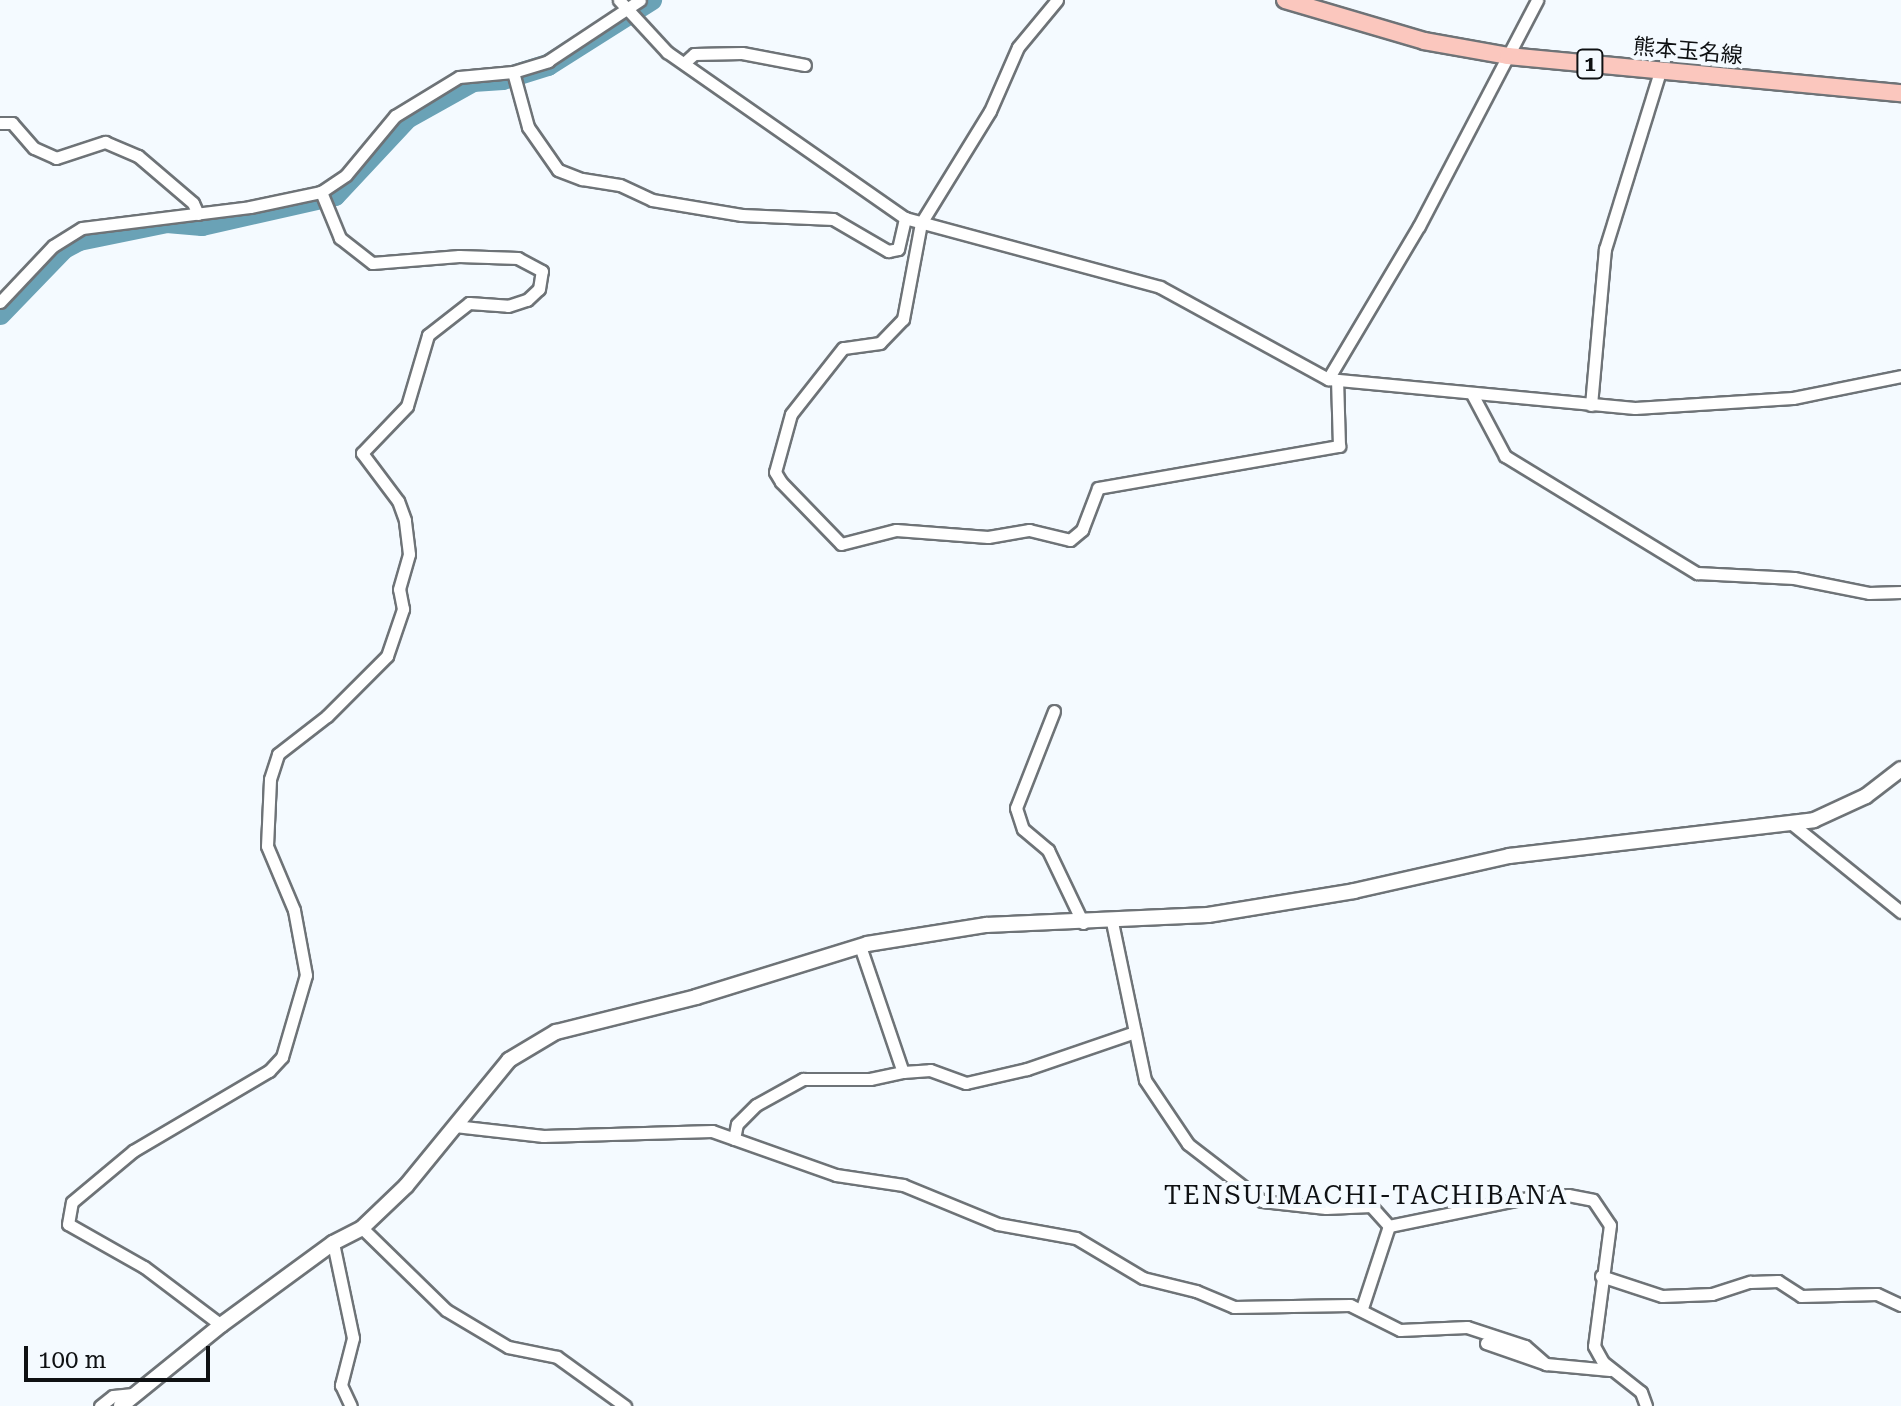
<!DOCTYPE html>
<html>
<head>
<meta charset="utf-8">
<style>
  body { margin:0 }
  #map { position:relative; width:1901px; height:1406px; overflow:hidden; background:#f4faff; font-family:"Roboto Serif","Noto Sans JP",serif }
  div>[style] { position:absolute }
  .river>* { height:22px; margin:-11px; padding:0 11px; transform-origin:11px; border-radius:11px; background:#6aa2b6 }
  .roads { filter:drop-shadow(2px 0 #6e7377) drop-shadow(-2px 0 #6e7377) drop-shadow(0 2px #6e7377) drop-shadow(0 -2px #6e7377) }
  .minor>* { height:11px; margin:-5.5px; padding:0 5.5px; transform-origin:5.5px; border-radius:5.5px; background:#fff }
  .tertiary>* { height:14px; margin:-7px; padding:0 7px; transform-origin:7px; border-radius:7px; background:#fff }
  .primary>* { height:16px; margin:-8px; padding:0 8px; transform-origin:8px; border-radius:8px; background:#fbc7be }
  span { translate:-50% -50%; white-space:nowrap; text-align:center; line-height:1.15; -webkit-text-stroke:8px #f4faff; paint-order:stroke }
  .shield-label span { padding:2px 6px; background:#f4faff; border:2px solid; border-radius:6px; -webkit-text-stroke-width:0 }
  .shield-label { font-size:20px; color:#0f1113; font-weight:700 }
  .street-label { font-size:22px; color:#0f1113 }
  .quarter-label { font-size:26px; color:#0f1113; letter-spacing:2px }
  .scale { position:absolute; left:24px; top:1346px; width:186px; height:36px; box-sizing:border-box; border:4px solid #0f1113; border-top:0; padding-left:10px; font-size:24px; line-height:28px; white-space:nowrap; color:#0f1113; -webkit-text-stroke:6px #f4faff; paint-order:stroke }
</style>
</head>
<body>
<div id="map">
  <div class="river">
    <i style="left:0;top:314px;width:92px;rotate:-45.9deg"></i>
    <i style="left:64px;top:248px;width:17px;rotate:-28deg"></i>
    <i style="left:79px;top:240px;width:90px;rotate:-11.6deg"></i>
    <i style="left:167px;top:222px;width:35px;rotate:5deg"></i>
    <i style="left:202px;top:225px;width:136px;rotate:-12.7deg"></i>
    <i style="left:335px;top:195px;width:105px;rotate:-46.9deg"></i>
    <i style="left:407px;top:118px;width:76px;rotate:-29.3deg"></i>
    <i style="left:473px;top:81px;width:30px;rotate:-4deg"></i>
    <i style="left:503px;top:79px;width:47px;rotate:-17.3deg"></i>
    <i style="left:548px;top:65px;width:122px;rotate:-32.3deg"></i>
  </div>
  <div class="roads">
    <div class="minor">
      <i style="left:619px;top:0;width:71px;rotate:47.3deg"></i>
      <i style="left:667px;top:52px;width:290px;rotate:34.9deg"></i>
      <i style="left:905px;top:218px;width:264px;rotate:15.1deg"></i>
      <i style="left:1160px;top:287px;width:192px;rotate:28.7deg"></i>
      <i style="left:1328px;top:379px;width:308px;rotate:5.4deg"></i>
      <i style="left:1635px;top:408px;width:158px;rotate:-3.6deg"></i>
      <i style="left:1793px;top:398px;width:110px;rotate:-11.5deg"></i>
      <i style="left:1057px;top:0;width:61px;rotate:129.7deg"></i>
      <i style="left:1018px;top:47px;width:70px;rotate:113.6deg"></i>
      <i style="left:990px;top:111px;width:132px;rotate:121.6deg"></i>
      <i style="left:921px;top:223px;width:98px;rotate:100.6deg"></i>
      <i style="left:903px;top:319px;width:33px;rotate:134deg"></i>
      <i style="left:880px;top:343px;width:37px;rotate:172deg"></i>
      <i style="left:843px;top:348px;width:84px;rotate:128.2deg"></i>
      <i style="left:791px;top:414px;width:60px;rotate:105.4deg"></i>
      <i style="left:775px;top:472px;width:12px;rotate:59deg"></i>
      <i style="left:781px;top:482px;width:86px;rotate:45.9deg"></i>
      <i style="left:841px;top:544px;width:57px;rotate:-14.3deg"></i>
      <i style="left:896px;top:530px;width:92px;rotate:4.4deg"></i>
      <i style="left:988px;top:537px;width:42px;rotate:-9.7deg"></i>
      <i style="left:1029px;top:530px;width:42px;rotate:13.7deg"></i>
      <i style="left:1070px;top:540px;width:16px;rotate:-40deg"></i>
      <i style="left:1082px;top:530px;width:45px;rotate:-69.1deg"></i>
      <i style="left:1098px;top:488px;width:245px;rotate:-9.9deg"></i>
      <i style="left:1339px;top:446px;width:66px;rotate:-91.7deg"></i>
      <i style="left:684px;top:63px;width:13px;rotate:-42deg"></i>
      <i style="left:694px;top:54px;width:48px;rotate:-1.2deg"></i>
      <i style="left:742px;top:53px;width:64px;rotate:10.8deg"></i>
      <i style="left:513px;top:72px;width:57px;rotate:74.7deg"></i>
      <i style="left:528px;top:127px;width:52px;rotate:55.1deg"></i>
      <i style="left:558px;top:170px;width:26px;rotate:21deg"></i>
      <i style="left:582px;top:179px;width:38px;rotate:9deg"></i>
      <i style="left:620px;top:185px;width:35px;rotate:25deg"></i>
      <i style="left:652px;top:200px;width:91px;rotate:9.5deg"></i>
      <i style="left:742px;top:215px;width:91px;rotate:2.5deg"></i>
      <i style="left:833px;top:219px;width:64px;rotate:30.2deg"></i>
      <i style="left:888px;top:251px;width:10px;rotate:-11deg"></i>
      <i style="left:898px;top:249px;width:32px;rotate:-77deg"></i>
      <i style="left:0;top:123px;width:12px"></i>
      <i style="left:12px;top:123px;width:33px;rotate:49deg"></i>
      <i style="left:34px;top:148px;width:24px;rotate:24deg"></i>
      <i style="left:56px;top:158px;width:52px;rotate:-18.1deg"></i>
      <i style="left:105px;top:142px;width:36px;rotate:23deg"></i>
      <i style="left:138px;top:156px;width:72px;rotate:40.5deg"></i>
      <i style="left:193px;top:203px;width:12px;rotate:66deg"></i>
      <i style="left:0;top:302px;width:77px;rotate:-46.6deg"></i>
      <i style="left:53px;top:246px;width:34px;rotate:-32deg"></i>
      <i style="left:82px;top:228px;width:169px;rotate:-7.1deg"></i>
      <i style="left:250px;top:207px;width:73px;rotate:-11.9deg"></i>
      <i style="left:321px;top:192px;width:30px;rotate:-34deg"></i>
      <i style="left:346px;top:175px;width:77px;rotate:-50.3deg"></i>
      <i style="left:395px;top:116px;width:75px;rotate:-31.4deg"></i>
      <i style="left:459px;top:77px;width:54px;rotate:-5.3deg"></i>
      <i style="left:513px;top:72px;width:37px;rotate:-17deg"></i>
      <i style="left:548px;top:61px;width:110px;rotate:-33.5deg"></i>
      <i style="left:1328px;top:379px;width:178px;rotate:-59.3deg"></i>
      <i style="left:1419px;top:226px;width:255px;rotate:-62.4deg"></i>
      <i style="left:1472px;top:394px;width:70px;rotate:62deg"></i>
      <i style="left:1505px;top:456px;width:225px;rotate:31.4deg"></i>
      <i style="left:1697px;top:573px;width:97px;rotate:3deg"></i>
      <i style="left:1794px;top:578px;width:76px;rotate:11.3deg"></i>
      <i style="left:1869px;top:593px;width:32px;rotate:-2deg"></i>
      <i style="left:1591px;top:405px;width:157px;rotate:-84.9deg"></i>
      <i style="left:1605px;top:249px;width:186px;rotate:-72.8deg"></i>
      <i style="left:1054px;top:711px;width:104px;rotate:111.4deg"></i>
      <i style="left:1016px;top:808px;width:22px;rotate:72deg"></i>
      <i style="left:1023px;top:829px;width:33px;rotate:40deg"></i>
      <i style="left:1048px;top:850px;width:81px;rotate:64.4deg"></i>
      <i style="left:1792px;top:824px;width:140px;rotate:38.9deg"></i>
      <i style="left:1112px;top:922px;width:161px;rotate:78.2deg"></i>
      <i style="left:1145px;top:1080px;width:77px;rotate:56.1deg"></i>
      <i style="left:1188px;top:1144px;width:93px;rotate:37.6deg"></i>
      <i style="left:1262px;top:1201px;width:64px;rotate:6.2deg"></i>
      <i style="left:1326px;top:1208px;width:45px;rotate:-2.5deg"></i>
      <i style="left:1371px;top:1206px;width:27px;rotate:48deg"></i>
      <i style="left:860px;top:946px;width:133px;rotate:71.2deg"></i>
      <i style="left:903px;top:1072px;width:27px;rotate:-4deg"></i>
      <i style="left:930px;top:1070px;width:38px;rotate:20deg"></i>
      <i style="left:966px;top:1083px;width:63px;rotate:-12.9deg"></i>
      <i style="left:1027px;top:1069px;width:114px;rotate:-18.9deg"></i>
      <i style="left:455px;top:1126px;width:89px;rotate:6.5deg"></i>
      <i style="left:543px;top:1136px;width:169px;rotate:-1.7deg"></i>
      <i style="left:712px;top:1131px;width:132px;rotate:19.5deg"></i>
      <i style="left:836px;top:1175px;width:68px;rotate:8.5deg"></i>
      <i style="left:903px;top:1185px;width:103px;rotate:22.3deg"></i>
      <i style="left:998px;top:1224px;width:79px;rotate:10.2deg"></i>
      <i style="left:1076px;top:1238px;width:78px;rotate:30.8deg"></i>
      <i style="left:1143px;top:1278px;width:55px;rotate:13.8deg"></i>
      <i style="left:1196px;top:1291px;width:41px;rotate:22.8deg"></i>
      <i style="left:1234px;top:1307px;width:116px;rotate:-1deg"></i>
      <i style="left:1350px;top:1305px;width:56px;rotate:26.6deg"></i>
      <i style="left:1400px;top:1330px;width:67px;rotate:-2.6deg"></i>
      <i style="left:1467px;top:1327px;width:61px;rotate:18.1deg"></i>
      <i style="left:1525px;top:1346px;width:28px;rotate:41deg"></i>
      <i style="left:734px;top:1139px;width:15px;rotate:-79deg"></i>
      <i style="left:737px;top:1124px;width:27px;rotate:-45deg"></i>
      <i style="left:756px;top:1105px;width:54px;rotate:-29deg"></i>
      <i style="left:803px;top:1079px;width:67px"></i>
      <i style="left:870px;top:1079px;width:34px;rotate:-12deg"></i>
      <i style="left:1389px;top:1226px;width:135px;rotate:-11.6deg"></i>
      <i style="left:1521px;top:1199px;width:47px;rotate:-4.9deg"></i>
      <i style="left:1568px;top:1195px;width:25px;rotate:11deg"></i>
      <i style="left:1593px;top:1200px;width:30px;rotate:56deg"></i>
      <i style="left:1610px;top:1225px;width:122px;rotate:97.5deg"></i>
      <i style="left:1594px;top:1346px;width:18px;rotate:61deg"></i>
      <i style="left:1603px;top:1362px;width:48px;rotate:38.3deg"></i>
      <i style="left:1641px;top:1392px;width:15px;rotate:70deg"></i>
      <i style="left:362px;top:1228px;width:117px;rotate:44.3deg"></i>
      <i style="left:446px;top:1310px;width:72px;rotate:30.8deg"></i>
      <i style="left:508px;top:1347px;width:50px;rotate:11.5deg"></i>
      <i style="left:557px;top:1357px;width:84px;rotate:35.8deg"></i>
      <i style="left:333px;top:1243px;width:97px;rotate:78.1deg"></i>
      <i style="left:353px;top:1338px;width:49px;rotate:104.3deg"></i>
      <i style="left:341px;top:1385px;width:23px;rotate:65deg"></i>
      <i style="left:1601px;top:1276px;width:64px;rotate:18.2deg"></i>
      <i style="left:1662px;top:1296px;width:50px;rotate:-2.3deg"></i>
      <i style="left:1712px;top:1294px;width:40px;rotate:-18deg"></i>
      <i style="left:1750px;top:1282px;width:28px;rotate:-2deg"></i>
      <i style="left:1778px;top:1281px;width:27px;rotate:33deg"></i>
      <i style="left:1801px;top:1296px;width:76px;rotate:-1.5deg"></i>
      <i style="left:1877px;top:1294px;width:26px;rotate:25deg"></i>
      <i style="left:1362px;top:1308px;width:86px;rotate:-71.8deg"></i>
      <i style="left:221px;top:1325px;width:96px;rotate:-143deg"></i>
      <i style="left:144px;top:1267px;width:87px;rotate:-150.5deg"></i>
      <i style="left:68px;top:1224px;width:22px;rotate:-80deg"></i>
      <i style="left:72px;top:1202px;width:80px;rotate:-39.9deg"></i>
      <i style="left:133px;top:1151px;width:158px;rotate:-30.5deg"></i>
      <i style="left:269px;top:1071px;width:19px;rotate:-47deg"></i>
      <i style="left:282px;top:1057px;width:85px;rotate:-73.7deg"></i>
      <i style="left:306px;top:975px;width:66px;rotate:-100.5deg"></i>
      <i style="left:294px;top:910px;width:69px;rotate:-112.9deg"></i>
      <i style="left:267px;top:846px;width:67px;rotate:-87.4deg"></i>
      <i style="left:270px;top:779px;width:26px;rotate:-72deg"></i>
      <i style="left:278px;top:754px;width:62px;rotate:-37.8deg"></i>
      <i style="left:327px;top:716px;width:85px;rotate:-45deg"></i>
      <i style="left:387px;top:656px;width:50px;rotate:-71.2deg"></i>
      <i style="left:403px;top:609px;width:20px;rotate:-101deg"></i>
      <i style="left:399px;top:589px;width:36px;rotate:-74deg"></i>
      <i style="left:409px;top:554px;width:34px;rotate:-97deg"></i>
      <i style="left:405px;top:520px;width:20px;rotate:-110deg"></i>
      <i style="left:398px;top:501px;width:60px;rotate:-126.9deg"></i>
      <i style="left:362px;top:453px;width:65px;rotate:-46.2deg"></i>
      <i style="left:407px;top:406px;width:74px;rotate:-73.5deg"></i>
      <i style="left:428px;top:335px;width:52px;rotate:-38deg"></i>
      <i style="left:469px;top:303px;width:39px;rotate:4deg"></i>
      <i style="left:508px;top:306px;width:20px;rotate:-18deg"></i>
      <i style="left:527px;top:300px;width:16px;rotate:-43deg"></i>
      <i style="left:539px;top:289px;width:18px;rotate:-81deg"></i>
      <i style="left:542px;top:271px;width:27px;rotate:-152deg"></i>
      <i style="left:518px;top:258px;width:59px;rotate:-178.1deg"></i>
      <i style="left:459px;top:256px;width:87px;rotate:175.4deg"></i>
      <i style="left:372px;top:263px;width:41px;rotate:-142deg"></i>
      <i style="left:340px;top:238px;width:50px;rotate:-112.4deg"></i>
      <i style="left:1486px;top:1343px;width:64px;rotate:19.3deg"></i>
      <i style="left:1546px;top:1364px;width:64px;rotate:5.4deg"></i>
      <i style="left:100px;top:1406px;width:16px;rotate:-38deg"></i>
      <i style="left:113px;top:1396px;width:20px;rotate:-6deg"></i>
    </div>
    <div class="tertiary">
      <i style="left:121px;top:1406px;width:129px;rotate:-39deg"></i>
      <i style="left:221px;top:1325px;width:139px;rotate:-36.2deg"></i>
      <i style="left:333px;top:1243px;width:33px;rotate:-27deg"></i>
      <i style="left:362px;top:1228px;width:61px;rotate:-43.7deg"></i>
      <i style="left:406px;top:1186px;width:163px;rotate:-50.7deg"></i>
      <i style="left:509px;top:1060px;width:55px;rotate:-30.8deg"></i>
      <i style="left:556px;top:1032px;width:144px;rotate:-14deg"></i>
      <i style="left:696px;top:997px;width:179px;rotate:-17.2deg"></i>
      <i style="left:867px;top:944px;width:121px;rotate:-9.1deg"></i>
      <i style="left:986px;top:925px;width:222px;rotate:-2.6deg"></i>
      <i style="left:1208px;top:915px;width:148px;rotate:-9.3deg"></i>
      <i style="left:1354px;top:891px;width:159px;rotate:-12.7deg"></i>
      <i style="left:1509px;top:856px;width:307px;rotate:-6.7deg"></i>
      <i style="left:1814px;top:820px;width:57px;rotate:-24.8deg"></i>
      <i style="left:1866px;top:796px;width:44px;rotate:-37.6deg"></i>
    </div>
    <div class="primary">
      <i style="left:1285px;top:0;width:145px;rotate:16.4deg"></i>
      <i style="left:1424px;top:41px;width:85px;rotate:10.1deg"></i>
      <i style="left:1508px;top:56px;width:395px;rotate:5.4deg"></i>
    </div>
  </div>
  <div class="shield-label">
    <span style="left:1590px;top:64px">1</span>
  </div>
  <div class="street-label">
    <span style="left:1688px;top:51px;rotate:5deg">熊本玉名線</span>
  </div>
  <div class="quarter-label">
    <span style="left:1366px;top:1196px">TENSUIMACHI-TACHIBANA</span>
  </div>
  <div class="scale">100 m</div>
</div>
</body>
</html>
